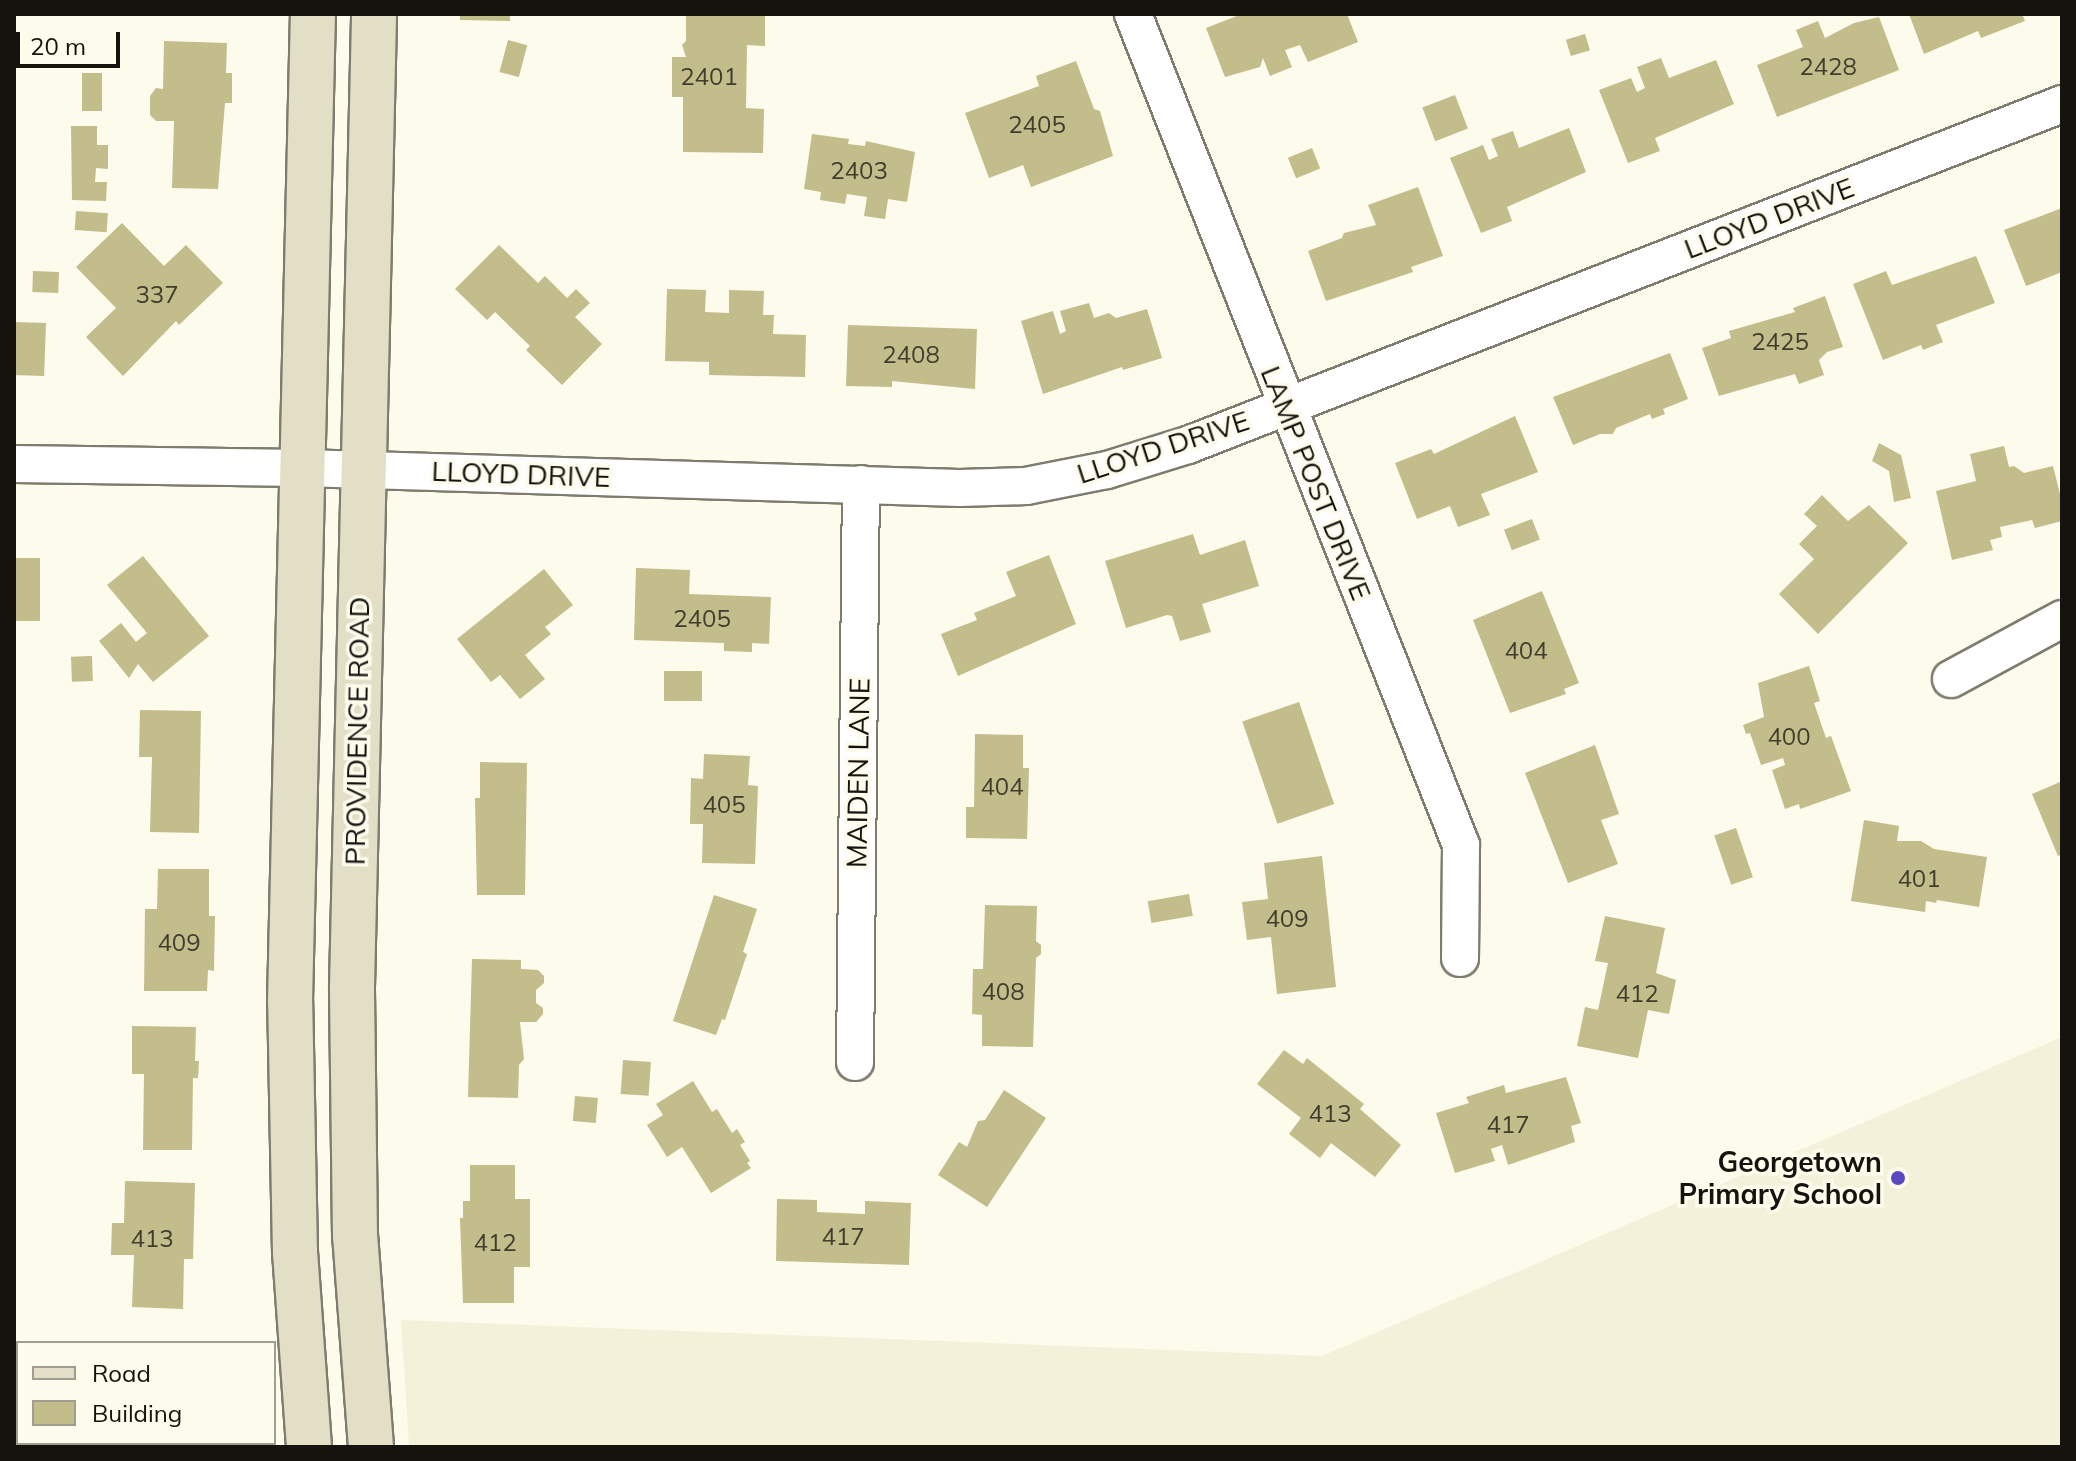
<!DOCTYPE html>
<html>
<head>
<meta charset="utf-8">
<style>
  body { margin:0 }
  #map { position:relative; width:2076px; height:1461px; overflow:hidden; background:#fdfbec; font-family:Mulish,sans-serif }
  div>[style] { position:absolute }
  .built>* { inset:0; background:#f4f1da }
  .building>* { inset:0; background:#c3bc8b; transform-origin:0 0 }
  .roads { filter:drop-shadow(2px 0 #7d7c6e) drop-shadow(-2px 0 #7d7c6e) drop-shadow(0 2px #7d7c6e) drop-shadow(0 -2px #7d7c6e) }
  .minor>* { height:36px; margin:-18px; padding:0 18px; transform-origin:18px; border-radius:18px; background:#fff }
  .secondary>* { height:44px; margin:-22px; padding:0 22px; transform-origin:22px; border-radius:22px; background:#e3dfc6 }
  .dots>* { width:22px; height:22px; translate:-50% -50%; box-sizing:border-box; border:4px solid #fdfbec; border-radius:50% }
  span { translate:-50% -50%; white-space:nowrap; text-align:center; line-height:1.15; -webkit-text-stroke:7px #fdfbec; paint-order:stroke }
  .number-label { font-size:24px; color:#403d2d }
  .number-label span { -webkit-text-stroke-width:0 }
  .street-label { font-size:28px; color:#14130e }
  .poi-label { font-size:28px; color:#14130e; font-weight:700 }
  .right { translate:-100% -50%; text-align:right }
  .frame { position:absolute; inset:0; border:16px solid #14130e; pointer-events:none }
  .legend { position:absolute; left:16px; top:1341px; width:260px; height:104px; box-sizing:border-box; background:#fdfbec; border:2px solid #a09e93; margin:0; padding:10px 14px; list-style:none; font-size:24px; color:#14130e }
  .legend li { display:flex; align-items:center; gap:16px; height:40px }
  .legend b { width:40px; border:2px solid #a09e93 }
  .scale { position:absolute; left:16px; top:32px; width:104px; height:36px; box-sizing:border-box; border:4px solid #14130e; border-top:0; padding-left:10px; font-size:24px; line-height:28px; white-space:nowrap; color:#14130e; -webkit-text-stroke:6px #fdfbec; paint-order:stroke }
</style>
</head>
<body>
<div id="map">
  <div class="built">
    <i style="clip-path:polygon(2062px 1037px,2062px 1447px,409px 1447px,401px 1320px,1322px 1356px)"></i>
  </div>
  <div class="building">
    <i style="clip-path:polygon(460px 14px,510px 14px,510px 21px,460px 20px)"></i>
    <i style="clip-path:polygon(686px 14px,765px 14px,765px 46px,747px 45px,746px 108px,764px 109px,763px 153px,683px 152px,683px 97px,672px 97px,672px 57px,686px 57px,682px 45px,686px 41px)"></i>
    <i style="clip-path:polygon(1242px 14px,1347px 14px,1358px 42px,1308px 62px,1300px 45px,1285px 50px,1292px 67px,1270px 76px,1263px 58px,1260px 67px,1225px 77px,1206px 28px)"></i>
    <i style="clip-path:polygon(1909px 14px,2022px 14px,2025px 21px,1981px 38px,1978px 31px,1924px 54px)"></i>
    <i style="clip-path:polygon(1879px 17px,1899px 70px,1777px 117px,1757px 65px,1803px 47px,1796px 30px,1818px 21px,1825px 38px,1854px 23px)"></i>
    <i style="left:1585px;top:34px;width:17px;height:20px;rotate:73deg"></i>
    <i style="left:508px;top:40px;width:20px;height:33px;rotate:15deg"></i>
    <i style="clip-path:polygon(164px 41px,227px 43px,226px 73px,232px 73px,232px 103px,225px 103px,218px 189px,172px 188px,174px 121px,156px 121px,150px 115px,150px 96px,156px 88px,163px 89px)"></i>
    <i style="clip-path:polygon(1661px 58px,1669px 78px,1716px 60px,1734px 104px,1655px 138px,1660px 151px,1628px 163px,1599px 90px,1631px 78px,1637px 92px,1645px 88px,1637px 67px)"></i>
    <i style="clip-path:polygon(1076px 61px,1094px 109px,1100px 111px,1113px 156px,1031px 187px,1023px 165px,989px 178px,965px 113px,1039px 86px,1036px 76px)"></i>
    <i style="left:82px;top:73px;width:20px;height:38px"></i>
    <i style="left:1455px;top:95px;width:36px;height:35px;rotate:69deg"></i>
    <i style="clip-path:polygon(71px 126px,97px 126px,97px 145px,108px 145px,108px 169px,96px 168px,95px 182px,107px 182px,106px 201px,72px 200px)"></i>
    <i style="clip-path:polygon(1569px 128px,1586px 172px,1507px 207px,1512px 221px,1481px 233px,1450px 158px,1483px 145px,1489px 160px,1498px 156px,1491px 139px,1513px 131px,1519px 148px)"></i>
    <i style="clip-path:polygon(812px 134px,849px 139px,848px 144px,865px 146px,866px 141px,915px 152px,907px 202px,888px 199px,885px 219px,864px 216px,867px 197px,847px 194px,845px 204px,820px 200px,821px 192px,804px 189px)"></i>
    <i style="left:1312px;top:148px;width:22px;height:26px;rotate:68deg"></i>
    <i style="clip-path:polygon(1418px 187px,1443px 256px,1411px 267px,1413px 272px,1326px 301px,1308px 251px,1342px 238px,1344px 233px,1376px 225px,1368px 205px)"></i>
    <i style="clip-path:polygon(2062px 208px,2062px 272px,2026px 286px,2004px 230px)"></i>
    <i style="left:76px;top:211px;width:32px;height:19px;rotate:4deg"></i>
    <i style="clip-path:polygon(122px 223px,164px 266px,186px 245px,223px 283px,179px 325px,176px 321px,123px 376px,86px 337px,116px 308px,76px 267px)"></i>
    <i style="clip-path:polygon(499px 245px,538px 283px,545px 276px,567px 298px,576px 289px,590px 303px,575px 317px,602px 344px,562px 385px,526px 350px,530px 346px,495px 312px,487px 320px,455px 289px)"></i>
    <i style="clip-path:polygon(1976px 256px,1995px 303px,1936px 325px,1943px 342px,1923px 350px,1921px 345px,1883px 360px,1853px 284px,1886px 271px,1892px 285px)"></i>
    <i style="left:33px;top:271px;width:26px;height:21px;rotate:2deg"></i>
    <i style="clip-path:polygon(667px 289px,706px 290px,705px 312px,729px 313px,729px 290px,764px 291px,763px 315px,774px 315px,773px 334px,806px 335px,805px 377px,709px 375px,709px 362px,665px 361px)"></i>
    <i style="clip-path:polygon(1825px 296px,1843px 347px,1827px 352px,1819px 360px,1824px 375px,1799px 384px,1795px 374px,1719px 396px,1702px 348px,1731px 338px,1729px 331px,1795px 312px,1793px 308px)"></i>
    <i style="clip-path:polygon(1089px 303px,1094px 318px,1109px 313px,1116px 318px,1147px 309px,1162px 358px,1123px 370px,1122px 367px,1043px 394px,1021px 321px,1053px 311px,1060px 334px,1066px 331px,1060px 311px)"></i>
    <i style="left:14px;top:322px;width:32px;height:53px;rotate:2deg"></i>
    <i style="clip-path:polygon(848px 325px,977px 329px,975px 389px,892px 381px,892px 387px,846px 386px)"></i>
    <i style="clip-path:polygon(1670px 353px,1688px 399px,1663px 409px,1665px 414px,1652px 419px,1650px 414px,1616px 428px,1613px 434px,1600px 434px,1573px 445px,1553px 397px)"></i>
    <i style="clip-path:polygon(1515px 416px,1538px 472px,1481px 494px,1490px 515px,1458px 527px,1450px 506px,1417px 519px,1395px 463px,1431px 449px,1434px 454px)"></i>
    <i style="clip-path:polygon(1879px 443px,1901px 455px,1911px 498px,1894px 502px,1889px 471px,1872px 461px)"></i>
    <i style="clip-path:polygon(2004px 446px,2009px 467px,2014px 466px,2024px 473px,2053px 466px,2062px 502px,2062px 521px,2035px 528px,2032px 520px,2000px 527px,2002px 537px,1990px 540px,1993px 550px,1952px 560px,1936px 491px,1976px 481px,1970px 454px)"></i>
    <i style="clip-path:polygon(1822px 495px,1848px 521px,1869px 505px,1908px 543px,1818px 634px,1779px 594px,1814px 559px,1799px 544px,1817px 526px,1804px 514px)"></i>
    <i style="left:1532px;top:519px;width:22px;height:30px;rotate:69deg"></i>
    <i style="clip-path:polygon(1193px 534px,1200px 555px,1245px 540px,1259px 586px,1202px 604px,1211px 632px,1180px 641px,1172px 616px,1167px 615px,1126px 628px,1105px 561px)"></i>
    <i style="clip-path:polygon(1049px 555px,1076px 624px,958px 676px,941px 634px,977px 620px,974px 613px,1016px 596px,1006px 572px)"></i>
    <i style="clip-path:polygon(143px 556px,209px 636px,153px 682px,138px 664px,129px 678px,99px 641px,121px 623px,136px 642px,147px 633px,107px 585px)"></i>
    <i style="left:14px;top:558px;width:26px;height:63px"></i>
    <i style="clip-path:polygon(636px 568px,690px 570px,689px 594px,771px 597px,769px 644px,752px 643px,752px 652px,724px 651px,724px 643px,634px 640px)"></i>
    <i style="clip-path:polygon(544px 569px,573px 605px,545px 627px,551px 634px,525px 655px,545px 679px,520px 699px,500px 675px,491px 682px,457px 639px)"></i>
    <i style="clip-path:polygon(1542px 591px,1579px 683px,1564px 689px,1566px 694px,1510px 713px,1473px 620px)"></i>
    <i style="left:92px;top:656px;width:25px;height:21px;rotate:88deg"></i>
    <i style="clip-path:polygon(1809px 666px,1820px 701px,1814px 703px,1826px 738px,1831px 736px,1851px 791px,1800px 809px,1799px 804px,1785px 809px,1772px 770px,1785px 765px,1783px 758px,1761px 765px,1750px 733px,1746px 734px,1743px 725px,1764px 717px,1758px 683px)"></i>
    <i style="left:664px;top:671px;width:38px;height:30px"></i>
    <i style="left:1299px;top:702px;width:108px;height:60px;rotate:71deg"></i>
    <i style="clip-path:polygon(140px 710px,201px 711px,199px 833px,150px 832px,152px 757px,139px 757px)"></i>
    <i style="clip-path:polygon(975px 734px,1023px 735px,1023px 768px,1029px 768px,1027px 839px,966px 838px,966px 807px,974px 807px)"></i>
    <i style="clip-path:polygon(1595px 745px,1619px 814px,1601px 820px,1618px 864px,1568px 883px,1525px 773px)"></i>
    <i style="clip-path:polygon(704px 754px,750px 756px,748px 785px,758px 786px,755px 864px,702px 863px,703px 824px,690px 824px,691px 778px,703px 779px)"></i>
    <i style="clip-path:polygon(480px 762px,527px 763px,525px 895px,477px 895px,475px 798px,480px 798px)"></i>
    <i style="clip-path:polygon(2060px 782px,2062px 854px,2058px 856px,2032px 794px)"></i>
    <i style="clip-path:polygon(1864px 820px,1899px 826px,1897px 841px,1921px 841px,1934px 849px,1987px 857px,1979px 907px,1937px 900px,1936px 903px,1926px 901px,1925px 912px,1851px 901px)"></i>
    <i style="left:1736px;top:828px;width:52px;height:23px;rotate:71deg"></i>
    <i style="clip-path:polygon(1322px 856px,1336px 987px,1277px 994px,1271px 937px,1247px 940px,1242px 902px,1268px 899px,1264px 863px)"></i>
    <i style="clip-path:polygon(158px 869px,209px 869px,209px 916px,215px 916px,214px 971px,208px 970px,207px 991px,144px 991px,145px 909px,157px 909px)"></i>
    <i style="left:1189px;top:894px;width:22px;height:42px;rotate:80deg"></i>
    <i style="clip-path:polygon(714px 895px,757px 909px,743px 952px,747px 954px,725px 1020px,722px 1019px,716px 1035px,673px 1021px)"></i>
    <i style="clip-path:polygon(985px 905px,1037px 906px,1036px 941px,1041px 945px,1041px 954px,1036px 958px,1033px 1047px,982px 1046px,982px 1015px,972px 1014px,973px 969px,983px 969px)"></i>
    <i style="clip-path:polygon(1605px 916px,1665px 928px,1656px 973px,1676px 980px,1669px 1014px,1648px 1010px,1638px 1058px,1577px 1046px,1585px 1007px,1598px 1010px,1608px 963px,1595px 961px)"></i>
    <i style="clip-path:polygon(472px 959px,521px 960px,521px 969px,538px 970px,544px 976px,544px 983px,536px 990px,536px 1003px,543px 1008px,543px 1014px,536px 1022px,520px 1022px,524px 1059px,519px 1065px,518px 1098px,468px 1097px)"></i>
    <i style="clip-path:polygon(132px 1026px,196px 1027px,195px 1061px,199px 1061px,198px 1078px,193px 1078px,192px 1150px,143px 1150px,144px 1074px,132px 1074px)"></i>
    <i style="clip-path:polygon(1284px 1050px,1303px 1064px,1307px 1058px,1364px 1104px,1360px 1109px,1401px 1145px,1375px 1177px,1331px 1143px,1320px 1158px,1289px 1134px,1301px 1118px,1257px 1084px)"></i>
    <i style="left:623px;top:1060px;width:28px;height:34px;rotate:4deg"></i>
    <i style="clip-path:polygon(1566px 1077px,1581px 1123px,1571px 1126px,1575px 1142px,1508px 1165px,1502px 1145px,1491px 1149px,1495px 1161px,1455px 1173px,1436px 1113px,1469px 1103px,1466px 1097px,1504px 1085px,1506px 1093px)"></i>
    <i style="clip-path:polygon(693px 1081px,712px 1112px,717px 1109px,732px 1133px,737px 1129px,745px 1142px,740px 1145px,750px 1161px,747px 1163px,751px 1168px,711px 1193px,682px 1147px,667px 1157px,647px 1125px,663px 1115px,656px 1104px)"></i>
    <i style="clip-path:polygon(1004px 1090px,1046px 1118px,987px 1207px,938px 1175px,959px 1142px,967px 1147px,978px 1121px,985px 1120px)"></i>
    <i style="left:575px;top:1096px;width:23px;height:25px;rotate:5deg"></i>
    <i style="clip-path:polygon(470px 1165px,515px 1165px,515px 1199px,530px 1199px,530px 1267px,514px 1267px,514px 1303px,463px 1303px,460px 1218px,463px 1218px,463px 1201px,470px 1201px)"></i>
    <i style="clip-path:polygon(125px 1181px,195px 1183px,193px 1259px,184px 1259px,183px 1309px,132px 1307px,134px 1255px,111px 1255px,112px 1223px,124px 1223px)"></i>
    <i style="clip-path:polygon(777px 1199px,817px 1200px,817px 1212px,865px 1214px,865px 1201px,911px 1203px,909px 1265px,776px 1261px)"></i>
  </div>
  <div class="roads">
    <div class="minor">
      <i style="left:1133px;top:14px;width:893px;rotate:68.46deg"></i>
      <i style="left:1461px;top:845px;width:113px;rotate:90.5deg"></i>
      <i style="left:14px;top:464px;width:288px;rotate:0.8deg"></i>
      <i style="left:302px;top:468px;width:658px;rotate:1.74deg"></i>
      <i style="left:960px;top:488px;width:66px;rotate:-1.7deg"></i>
      <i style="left:1026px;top:486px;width:83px;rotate:-11.2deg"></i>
      <i style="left:1107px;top:470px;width:85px;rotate:-17.2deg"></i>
      <i style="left:1188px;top:445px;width:938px;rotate:-21.31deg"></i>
      <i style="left:1951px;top:679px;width:126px;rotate:-28.4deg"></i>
      <i style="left:855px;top:1062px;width:578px;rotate:-89.41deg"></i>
    </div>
    <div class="secondary">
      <i style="left:309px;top:1447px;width:195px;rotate:-94.1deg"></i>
      <i style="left:295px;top:1253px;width:251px;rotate:-91.1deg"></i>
      <i style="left:290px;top:1002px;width:988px;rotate:-88.67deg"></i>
      <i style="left:371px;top:1447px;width:212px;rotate:-94.3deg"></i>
      <i style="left:355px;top:1236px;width:249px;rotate:-90.7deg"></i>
      <i style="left:352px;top:987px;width:973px;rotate:-88.7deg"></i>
    </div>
  </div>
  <div class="dots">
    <i style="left:1898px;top:1178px;background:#5a49c1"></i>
  </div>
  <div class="number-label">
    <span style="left:1828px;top:67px">2428</span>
    <span style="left:709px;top:77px">2401</span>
    <span style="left:1037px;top:125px">2405</span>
    <span style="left:859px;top:171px">2403</span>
    <span style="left:157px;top:295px">337</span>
    <span style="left:1780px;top:342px">2425</span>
    <span style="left:911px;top:355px">2408</span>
    <span style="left:702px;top:619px">2405</span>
    <span style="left:1526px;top:651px">404</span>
    <span style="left:1789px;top:737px">400</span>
    <span style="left:1002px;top:787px">404</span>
    <span style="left:724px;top:805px">405</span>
    <span style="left:1919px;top:879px">401</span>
    <span style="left:1287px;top:919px">409</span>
    <span style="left:179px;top:943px">409</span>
    <span style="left:1003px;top:992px">408</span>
    <span style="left:1637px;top:994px">412</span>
    <span style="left:1330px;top:1114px">413</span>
    <span style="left:1508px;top:1125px">417</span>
    <span style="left:843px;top:1237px">417</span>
    <span style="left:152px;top:1239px">413</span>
    <span style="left:495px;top:1243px">412</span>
  </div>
  <div class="street-label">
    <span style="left:1769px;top:218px;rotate:-21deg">LLOYD DRIVE</span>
    <span style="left:1163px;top:447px;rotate:-18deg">LLOYD DRIVE</span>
    <span style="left:521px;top:474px;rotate:2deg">LLOYD DRIVE</span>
    <span style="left:1316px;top:483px;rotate:68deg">LAMP POST DRIVE</span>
    <span style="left:357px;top:731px;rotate:-89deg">PROVIDENCE ROAD</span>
    <span style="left:858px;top:773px;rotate:-89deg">MAIDEN LANE</span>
  </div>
  <div class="poi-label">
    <span class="right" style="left:1882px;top:1178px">Georgetown<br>Primary School</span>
  </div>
  <div class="frame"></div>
  <ul class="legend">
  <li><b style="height:10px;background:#e3dfc6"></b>Road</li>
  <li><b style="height:22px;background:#c3bc8b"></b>Building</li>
  </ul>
  <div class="scale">20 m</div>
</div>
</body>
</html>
